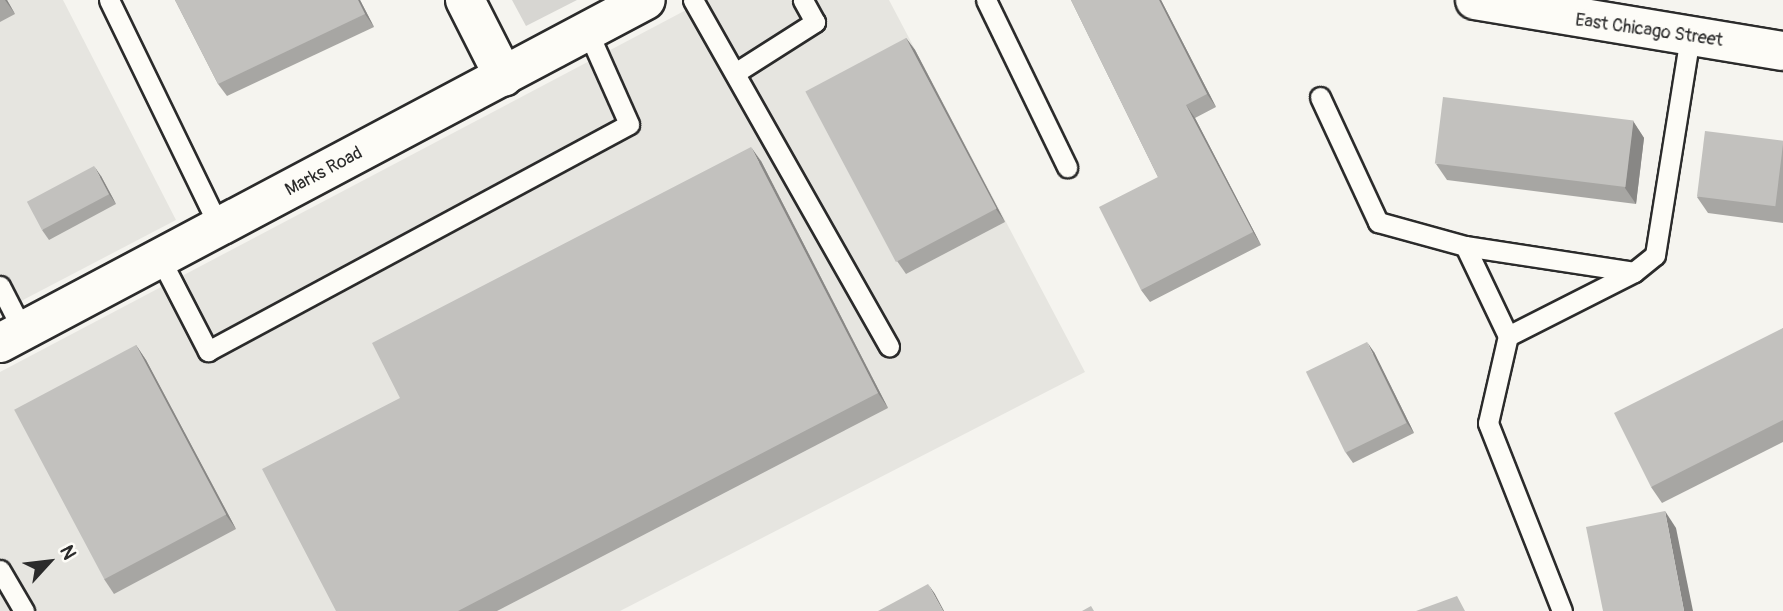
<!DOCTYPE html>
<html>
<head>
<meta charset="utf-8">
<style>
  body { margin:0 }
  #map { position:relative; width:1783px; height:611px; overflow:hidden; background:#f5f4ef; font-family:Pangolin,sans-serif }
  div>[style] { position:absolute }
  .built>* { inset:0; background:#e6e5e0 }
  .green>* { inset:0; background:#d7d6d2 }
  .roads { filter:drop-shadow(2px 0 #2b2b2b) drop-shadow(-2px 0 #2b2b2b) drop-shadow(0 2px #2b2b2b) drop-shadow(0 -2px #2b2b2b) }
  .service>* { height:19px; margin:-9.5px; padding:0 9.5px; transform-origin:9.5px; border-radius:9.5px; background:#fdfcf7 }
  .minor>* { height:38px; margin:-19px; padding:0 19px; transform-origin:19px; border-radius:19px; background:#fdfcf7 }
  .wall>* { inset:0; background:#a7a6a3 }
  .shaded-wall>* { inset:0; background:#888785 }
  .building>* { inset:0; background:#c2c1be; transform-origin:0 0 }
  span { translate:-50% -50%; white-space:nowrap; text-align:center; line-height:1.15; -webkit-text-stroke:7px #fdfcf7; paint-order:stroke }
  .street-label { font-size:18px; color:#2b2b2b }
  .north { position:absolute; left:14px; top:527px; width:70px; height:70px; -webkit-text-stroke:5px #fdfcf7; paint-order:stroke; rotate:63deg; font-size:19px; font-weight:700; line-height:28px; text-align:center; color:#2b2b2b }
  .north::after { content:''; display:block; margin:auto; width:24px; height:32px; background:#2b2b2b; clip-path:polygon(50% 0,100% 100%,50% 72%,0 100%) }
</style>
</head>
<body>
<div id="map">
  <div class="built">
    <i style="clip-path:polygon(0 0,63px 0,176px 220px,0 312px)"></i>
    <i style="clip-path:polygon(705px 0,889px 0,1085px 372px,620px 611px,0 611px,0 372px)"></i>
  </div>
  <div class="green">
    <i style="clip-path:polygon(512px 0,577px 0,526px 26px)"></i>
  </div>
  <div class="roads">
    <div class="service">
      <i style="left:109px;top:0;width:252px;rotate:64.1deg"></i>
      <i style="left:693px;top:0;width:398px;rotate:60.5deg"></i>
      <i style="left:986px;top:0;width:186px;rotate:64.1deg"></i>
      <i style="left:735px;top:73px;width:95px;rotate:-32.5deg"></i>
      <i style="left:815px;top:22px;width:25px;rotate:-119deg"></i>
      <i style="left:1320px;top:97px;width:138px;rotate:65.1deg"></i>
      <i style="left:1378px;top:222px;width:90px;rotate:15.4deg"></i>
      <i style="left:1465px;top:246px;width:100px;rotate:64.5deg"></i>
      <i style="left:1465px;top:246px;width:171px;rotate:8.7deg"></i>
      <i style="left:160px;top:258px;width:105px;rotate:62.7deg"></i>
      <i style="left:208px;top:351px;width:478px;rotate:-28.3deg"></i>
      <i style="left:629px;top:124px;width:101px;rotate:-114deg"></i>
      <i style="left:0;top:286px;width:51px;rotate:62.9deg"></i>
      <i style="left:0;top:570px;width:48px;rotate:59.7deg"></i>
      <i style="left:1562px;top:611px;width:202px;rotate:-111.5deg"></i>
      <i style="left:1488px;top:423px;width:89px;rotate:-77.1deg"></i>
      <i style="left:1508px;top:336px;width:141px;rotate:-26.9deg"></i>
      <i style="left:1634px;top:272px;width:27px;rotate:-39deg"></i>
      <i style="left:1655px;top:255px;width:221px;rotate:-80.9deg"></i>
    </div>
    <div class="minor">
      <i style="left:465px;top:0;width:86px;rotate:63.1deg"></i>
      <i style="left:1475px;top:0;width:312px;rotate:9.4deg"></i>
      <i style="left:0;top:343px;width:731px;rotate:-27.97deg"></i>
    </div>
  </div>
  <div class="wall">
    <i style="clip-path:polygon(0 0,7px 0,15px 14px,0 22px)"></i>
    <i style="clip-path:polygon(175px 0,360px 0,374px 27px,227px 96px,218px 84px)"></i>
    <i style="clip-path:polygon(1071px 0,1161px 0,1216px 107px,1195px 118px,1261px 245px,1150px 302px,1141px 290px,1158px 177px)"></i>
    <i style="clip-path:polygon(906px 38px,915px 50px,1005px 222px,906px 274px,897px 261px)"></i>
    <i style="clip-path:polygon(1633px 121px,1644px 138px,1636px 204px,1447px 180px,1436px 164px)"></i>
    <i style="clip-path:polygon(1783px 141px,1783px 223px,1708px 213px,1697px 197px)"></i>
    <i style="clip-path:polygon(761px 161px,888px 408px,497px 611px,336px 611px)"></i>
    <i style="clip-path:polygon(101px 176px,116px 204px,49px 240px,42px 230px)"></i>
    <i style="clip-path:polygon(1783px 328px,1783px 442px,1662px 503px,1651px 487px)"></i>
    <i style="clip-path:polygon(136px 345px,146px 360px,236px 529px,114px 594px,104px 579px)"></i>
    <i style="clip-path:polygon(1374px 352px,1414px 433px,1353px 463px,1346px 453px)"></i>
  </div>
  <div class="shaded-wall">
    <i style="clip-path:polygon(5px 0,7px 0,15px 14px)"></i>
    <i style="clip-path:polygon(358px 0,360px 0,374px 27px,365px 14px)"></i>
    <i style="clip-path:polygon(1159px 0,1161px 0,1216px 107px,1207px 94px)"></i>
    <i style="clip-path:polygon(906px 38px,915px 50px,1005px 222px,996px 209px)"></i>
    <i style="clip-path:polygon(1186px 105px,1195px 118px,1261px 245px,1253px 232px)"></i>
    <i style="clip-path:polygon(1633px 121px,1644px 138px,1636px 204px,1625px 188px)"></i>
    <i style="clip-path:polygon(751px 147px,761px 161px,888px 408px,878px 393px)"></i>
    <i style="clip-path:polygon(94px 166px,101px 176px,116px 204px,109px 194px)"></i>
    <i style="clip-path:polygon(1367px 342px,1374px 352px,1414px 433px,1407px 423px)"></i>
    <i style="clip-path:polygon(136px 345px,146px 360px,236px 529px,226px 515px)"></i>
    <i style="clip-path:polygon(1665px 511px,1676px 528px,1693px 611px,1684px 611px)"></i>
    <i style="clip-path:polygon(928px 584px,935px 594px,944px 611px,943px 611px)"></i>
  </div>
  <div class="building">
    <i style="clip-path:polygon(175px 0,358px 0,365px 14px,218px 84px)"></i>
    <i style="clip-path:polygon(1071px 0,1159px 0,1207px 94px,1186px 105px,1253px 232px,1141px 290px,1099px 207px,1158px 177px)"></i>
    <i style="left:906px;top:38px;width:193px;height:114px;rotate:62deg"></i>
    <i style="left:1443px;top:97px;width:192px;height:67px;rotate:7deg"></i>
    <i style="left:1705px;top:131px;width:79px;height:66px;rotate:7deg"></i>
    <i style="clip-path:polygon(751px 147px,878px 393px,458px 611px,336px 611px,262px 469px,400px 398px,372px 343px)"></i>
    <i style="left:94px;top:166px;width:32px;height:76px;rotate:62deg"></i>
    <i style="clip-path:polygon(1783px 328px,1783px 420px,1651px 487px,1614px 413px)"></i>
    <i style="left:1367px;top:342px;width:90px;height:68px;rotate:64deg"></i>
    <i style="left:136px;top:345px;width:192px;height:138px;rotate:62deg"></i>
    <i style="clip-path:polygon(1665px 511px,1684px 611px,1603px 611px,1586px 527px)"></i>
    <i style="clip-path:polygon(928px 584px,943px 611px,878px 611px)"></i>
    <i style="clip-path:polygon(1457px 596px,1465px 611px,1416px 611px)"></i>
    <i style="clip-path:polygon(1091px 606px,1094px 611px,1082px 611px)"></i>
  </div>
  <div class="street-label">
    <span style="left:1649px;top:31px;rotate:8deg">East Chicago Street</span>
    <span style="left:324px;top:172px;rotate:-28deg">Marks Road</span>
  </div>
  <div class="north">N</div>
</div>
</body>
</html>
